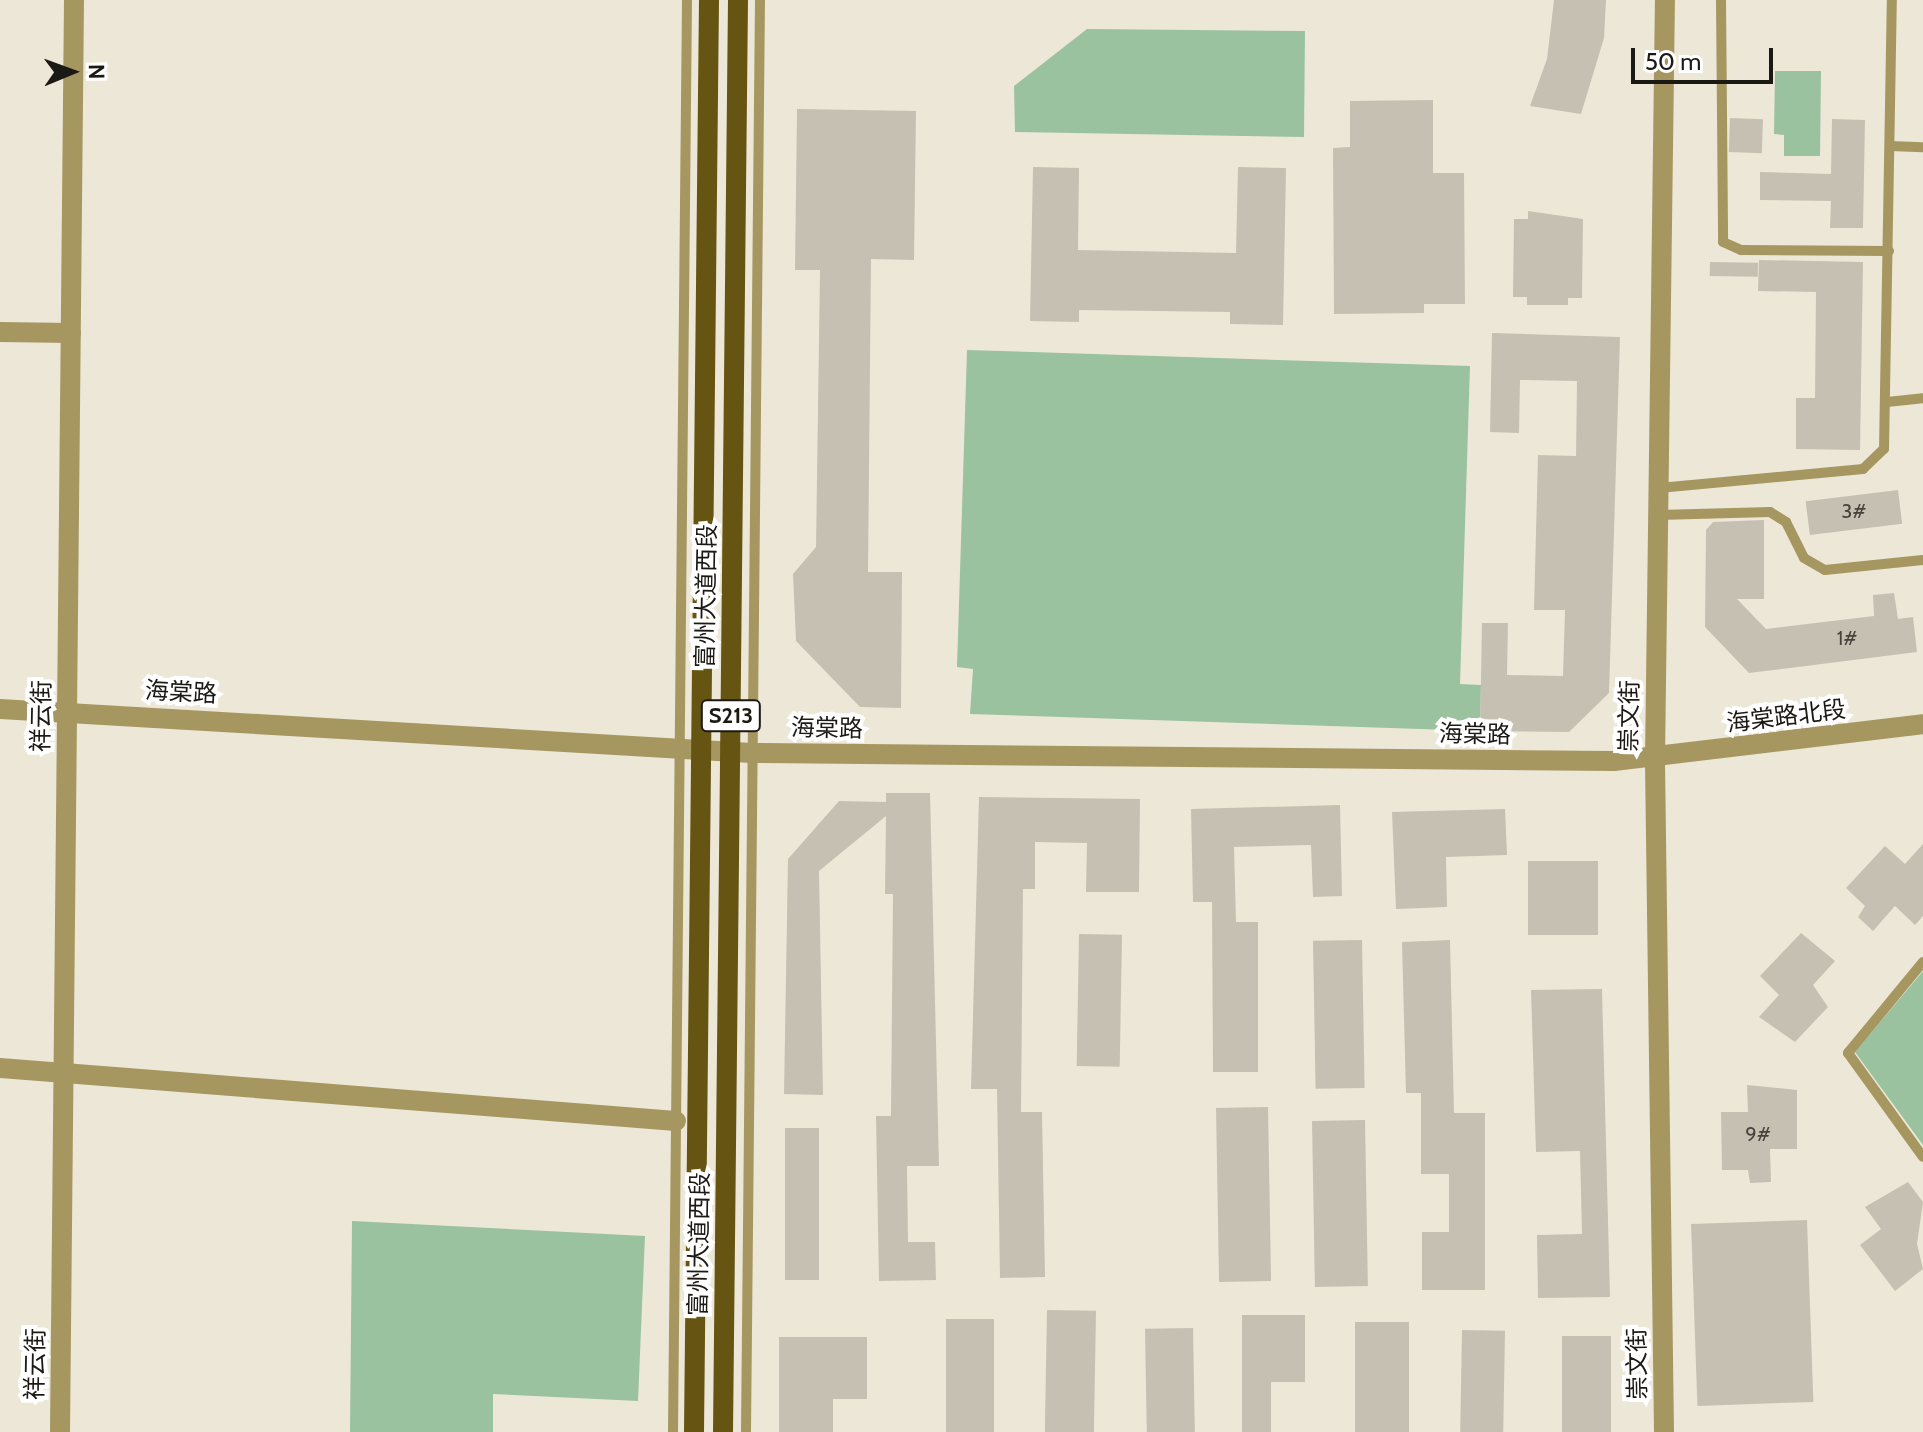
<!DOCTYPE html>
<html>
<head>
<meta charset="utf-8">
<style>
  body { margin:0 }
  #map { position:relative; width:1923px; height:1432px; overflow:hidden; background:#ede7d8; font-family:Cabin,"Noto Sans SC",sans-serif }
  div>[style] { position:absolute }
  .green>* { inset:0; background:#9bc29f }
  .building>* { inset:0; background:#c6c0b2; transform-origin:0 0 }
  .service>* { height:10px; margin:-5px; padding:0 5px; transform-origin:5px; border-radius:5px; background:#a69761 }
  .minor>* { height:20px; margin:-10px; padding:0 10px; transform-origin:10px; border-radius:10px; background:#a69761 }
  .tertiary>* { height:20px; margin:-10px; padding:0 10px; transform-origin:10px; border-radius:10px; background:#a69761 }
  .primary>* { height:20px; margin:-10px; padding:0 10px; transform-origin:10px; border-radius:10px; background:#655412 }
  span { translate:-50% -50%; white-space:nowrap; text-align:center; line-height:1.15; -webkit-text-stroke:8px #fff; paint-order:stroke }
  .number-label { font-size:20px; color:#46433c }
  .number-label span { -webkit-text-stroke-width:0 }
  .shield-label span { padding:2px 6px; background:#fff; border:2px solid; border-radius:6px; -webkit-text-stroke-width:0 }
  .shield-label { font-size:22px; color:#1b1914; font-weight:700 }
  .street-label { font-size:24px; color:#1b1914 }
  .north { position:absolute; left:32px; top:32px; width:80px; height:80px; -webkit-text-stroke:6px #fff; paint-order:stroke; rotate:89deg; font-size:22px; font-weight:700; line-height:32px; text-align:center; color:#1b1914 }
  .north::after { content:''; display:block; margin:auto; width:28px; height:36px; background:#1b1914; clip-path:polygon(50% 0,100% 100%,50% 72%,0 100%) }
  .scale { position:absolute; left:1631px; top:48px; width:142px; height:36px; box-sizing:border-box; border:4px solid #1b1914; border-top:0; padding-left:10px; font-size:24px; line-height:28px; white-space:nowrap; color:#1b1914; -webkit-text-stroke:6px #fff; paint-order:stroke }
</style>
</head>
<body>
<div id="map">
  <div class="green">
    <i style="clip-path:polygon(1087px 29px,1305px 31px,1304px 137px,1015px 132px,1014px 86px)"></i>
    <i style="clip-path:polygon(1775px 71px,1821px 71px,1820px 156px,1784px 156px,1784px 135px,1774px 134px)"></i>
    <i style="clip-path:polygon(967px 350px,1470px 366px,1460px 684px,1481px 685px,1480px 731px,970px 714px,973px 669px,957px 667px)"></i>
    <i style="clip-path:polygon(1923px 971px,1923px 1145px,1855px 1052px)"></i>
    <i style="clip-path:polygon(352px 1221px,645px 1236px,638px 1401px,493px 1394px,493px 1432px,350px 1432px)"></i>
  </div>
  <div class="building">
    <i style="clip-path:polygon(1554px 0,1606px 0,1604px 38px,1581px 114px,1530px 106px,1547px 59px)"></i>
    <i style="clip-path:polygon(1433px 100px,1433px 173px,1464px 173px,1465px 304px,1424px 304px,1424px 313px,1334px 314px,1333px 148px,1350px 147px,1350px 101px)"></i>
    <i style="clip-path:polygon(797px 109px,916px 111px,914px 260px,871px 259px,868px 572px,902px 572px,901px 708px,860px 707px,796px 641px,793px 574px,816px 547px,820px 270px,795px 270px)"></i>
    <i style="left:1730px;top:118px;width:33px;height:34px;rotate:2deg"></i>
    <i style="clip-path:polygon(1832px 119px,1865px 120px,1863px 228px,1830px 228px,1831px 201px,1760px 200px,1760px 172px,1831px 174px)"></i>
    <i style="clip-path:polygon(1033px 167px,1079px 168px,1078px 250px,1236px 253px,1238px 167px,1286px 168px,1283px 325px,1230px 324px,1230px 312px,1079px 310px,1079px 322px,1030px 321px)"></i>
    <i style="clip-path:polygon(1528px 211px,1583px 219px,1582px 298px,1568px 298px,1568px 305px,1527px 305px,1527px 297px,1513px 297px,1514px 219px,1528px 219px)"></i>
    <i style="clip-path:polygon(1759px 260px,1863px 262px,1860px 450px,1796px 449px,1796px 398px,1815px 398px,1816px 292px,1758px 291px)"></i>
    <i style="left:1710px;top:262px;width:48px;height:14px;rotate:1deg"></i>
    <i style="clip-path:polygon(1492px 333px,1620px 337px,1609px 693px,1569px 732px,1480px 731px,1482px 623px,1508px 623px,1507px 675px,1563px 676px,1565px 610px,1534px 610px,1538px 455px,1576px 456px,1577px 381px,1520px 380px,1519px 433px,1490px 432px)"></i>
    <i style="left:1898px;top:490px;width:34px;height:93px;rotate:83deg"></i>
    <i style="clip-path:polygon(1764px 520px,1764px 599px,1737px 599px,1766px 629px,1874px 616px,1873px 595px,1894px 593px,1898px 619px,1913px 617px,1917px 652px,1749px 673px,1705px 627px,1706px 530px,1713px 522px)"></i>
    <i style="clip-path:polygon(886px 793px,930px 793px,939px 1166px,907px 1166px,908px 1242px,935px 1242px,936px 1280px,879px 1281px,876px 1116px,891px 1116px,893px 894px,885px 894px,886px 816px,819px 871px,823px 1095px,784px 1094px,788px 859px,839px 801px,886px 802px)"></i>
    <i style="clip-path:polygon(979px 797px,1140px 799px,1139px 892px,1086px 892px,1087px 843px,1035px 842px,1035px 889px,1023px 889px,1021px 1112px,1042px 1112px,1045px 1277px,1000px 1278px,997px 1089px,971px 1089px)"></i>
    <i style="clip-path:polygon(1340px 805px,1342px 896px,1313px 897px,1311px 845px,1234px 847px,1236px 922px,1258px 922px,1258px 1072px,1213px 1072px,1212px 902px,1193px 902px,1191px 809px)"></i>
    <i style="clip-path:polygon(1505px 809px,1507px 855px,1446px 857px,1447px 907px,1396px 909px,1392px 812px)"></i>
    <i style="clip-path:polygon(1923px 844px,1923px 916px,1915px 925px,1895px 906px,1873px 931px,1858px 917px,1865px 906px,1846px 888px,1885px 846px,1905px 864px)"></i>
    <i style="left:1528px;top:861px;width:70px;height:74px"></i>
    <i style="clip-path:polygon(1801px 933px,1835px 961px,1813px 985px,1828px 1007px,1795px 1042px,1759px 1017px,1779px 995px,1760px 976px)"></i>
    <i style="left:1079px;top:934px;width:43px;height:132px;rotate:1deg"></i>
    <i style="left:1362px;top:940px;width:148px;height:49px;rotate:89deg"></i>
    <i style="clip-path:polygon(1450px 940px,1454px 1113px,1485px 1113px,1485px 1290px,1422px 1290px,1422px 1232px,1449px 1232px,1449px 1174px,1421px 1174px,1421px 1093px,1406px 1093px,1402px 942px)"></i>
    <i style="clip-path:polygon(1602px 989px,1610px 1297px,1538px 1298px,1537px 1235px,1582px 1234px,1580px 1151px,1536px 1152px,1531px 990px)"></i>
    <i style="clip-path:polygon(1747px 1085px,1797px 1090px,1797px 1149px,1770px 1149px,1771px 1182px,1750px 1183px,1748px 1170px,1722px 1170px,1721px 1112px,1748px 1112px)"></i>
    <i style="left:1268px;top:1107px;width:174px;height:52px;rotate:89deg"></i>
    <i style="left:1365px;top:1120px;width:166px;height:53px;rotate:89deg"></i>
    <i style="left:785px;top:1128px;width:34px;height:152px"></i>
    <i style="clip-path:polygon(1908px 1182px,1923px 1202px,1917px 1244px,1923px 1269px,1895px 1291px,1860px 1245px,1881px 1229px,1865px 1207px)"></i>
    <i style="left:1807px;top:1220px;width:182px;height:116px;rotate:88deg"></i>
    <i style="left:1047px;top:1310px;width:49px;height:122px;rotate:1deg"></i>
    <i style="clip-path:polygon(1242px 1315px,1305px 1315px,1305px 1382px,1271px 1382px,1271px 1432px,1242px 1432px)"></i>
    <i style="left:946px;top:1319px;width:48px;height:113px"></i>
    <i style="left:1355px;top:1322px;width:54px;height:110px"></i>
    <i style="left:1193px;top:1328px;width:104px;height:48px;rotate:89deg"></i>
    <i style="left:1462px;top:1330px;width:43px;height:102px;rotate:1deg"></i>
    <i style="left:1562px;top:1336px;width:49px;height:96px"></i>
    <i style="clip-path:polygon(779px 1337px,867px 1337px,867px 1399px,833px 1399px,833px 1432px,779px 1432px)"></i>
  </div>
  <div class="service">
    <i style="left:1721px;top:0;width:242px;rotate:89.5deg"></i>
    <i style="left:1723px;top:242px;width:20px;rotate:24deg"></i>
    <i style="left:1741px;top:250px;width:148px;rotate:0.4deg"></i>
    <i style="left:1890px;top:146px;width:33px;rotate:2deg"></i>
    <i style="left:1887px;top:402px;width:36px;rotate:-6deg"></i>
    <i style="left:1659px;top:488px;width:205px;rotate:-5.3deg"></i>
    <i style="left:1863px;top:469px;width:29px;rotate:-44deg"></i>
    <i style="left:1884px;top:449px;width:449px;rotate:-89deg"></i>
    <i style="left:1658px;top:515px;width:112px;rotate:-1.5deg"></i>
    <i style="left:1770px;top:512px;width:19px;rotate:32deg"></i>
    <i style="left:1786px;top:522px;width:40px;rotate:63.4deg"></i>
    <i style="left:1804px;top:558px;width:24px;rotate:30deg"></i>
    <i style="left:1825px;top:570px;width:98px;rotate:-5.9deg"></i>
    <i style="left:1923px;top:962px;width:118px;rotate:129.5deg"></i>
    <i style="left:1848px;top:1053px;width:128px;rotate:54.2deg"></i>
    <i style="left:673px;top:1432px;width:1432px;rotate:-89.44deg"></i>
    <i style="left:746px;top:1432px;width:1432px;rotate:-89.44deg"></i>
  </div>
  <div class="minor">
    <i style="left:0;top:332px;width:71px;rotate:0.8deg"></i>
    <i style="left:0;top:1068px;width:678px;rotate:4.48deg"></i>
    <i style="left:60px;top:1432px;width:1432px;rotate:-89.44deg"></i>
  </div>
  <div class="tertiary">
    <i style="left:0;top:709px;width:753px;rotate:3.35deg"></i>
    <i style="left:752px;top:753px;width:862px;rotate:0.53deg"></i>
    <i style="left:1614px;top:761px;width:311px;rotate:-6.8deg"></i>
    <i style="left:1664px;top:1432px;width:673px;rotate:-90.77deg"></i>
    <i style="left:1655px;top:759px;width:759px;rotate:-89.25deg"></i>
  </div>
  <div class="primary">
    <i style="left:694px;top:1432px;width:1432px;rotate:-89.4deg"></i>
    <i style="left:723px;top:1432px;width:1432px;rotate:-89.4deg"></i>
  </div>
  <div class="number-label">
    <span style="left:1854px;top:511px">3#</span>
    <span style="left:1847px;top:638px">1#</span>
    <span style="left:1758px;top:1134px">9#</span>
  </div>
  <div class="shield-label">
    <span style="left:731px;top:716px">S213</span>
  </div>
  <div class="street-label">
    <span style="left:706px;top:596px;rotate:-89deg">富州大道西段</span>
    <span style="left:181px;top:692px;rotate:3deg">海棠路</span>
    <span style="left:41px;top:716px;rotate:-89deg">祥云街</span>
    <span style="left:1629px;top:716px;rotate:-89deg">崇文街</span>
    <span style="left:1786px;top:716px;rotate:-7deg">海棠路北段</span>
    <span style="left:827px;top:728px;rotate:1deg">海棠路</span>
    <span style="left:1475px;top:734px;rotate:1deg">海棠路</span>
    <span style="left:699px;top:1244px;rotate:-89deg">富州大道西段</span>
    <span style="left:35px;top:1364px;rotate:-89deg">祥云街</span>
    <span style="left:1637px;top:1364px;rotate:-91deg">崇文街</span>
  </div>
  <div class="north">N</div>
  <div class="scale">50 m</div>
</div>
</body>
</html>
